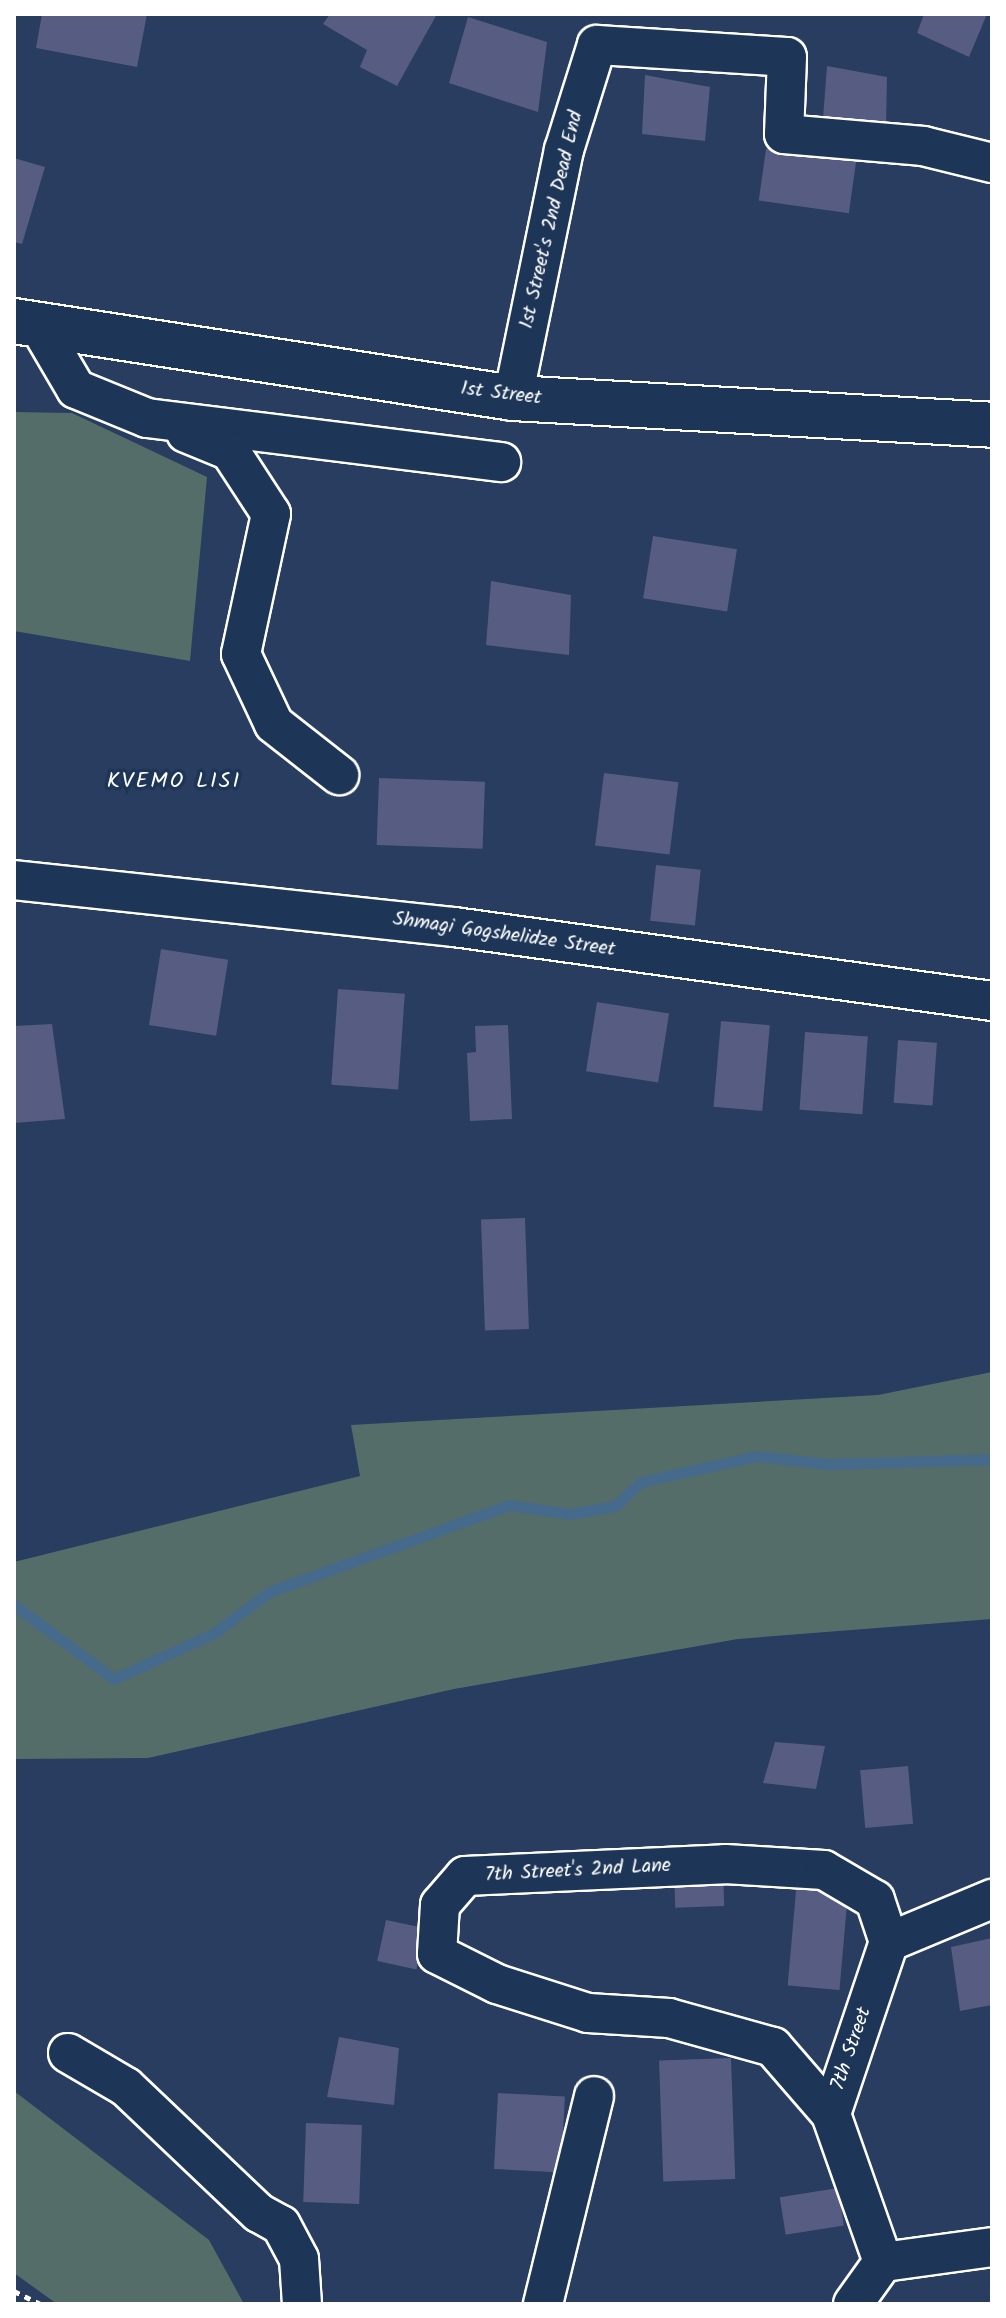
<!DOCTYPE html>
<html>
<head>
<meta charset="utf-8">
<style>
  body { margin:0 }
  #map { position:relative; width:1006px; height:2318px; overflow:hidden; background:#283d60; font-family:Kalam,sans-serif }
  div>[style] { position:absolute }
  .green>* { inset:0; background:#556d69 }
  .stream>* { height:11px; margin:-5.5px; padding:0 5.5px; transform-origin:5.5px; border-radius:5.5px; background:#456a8c }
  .building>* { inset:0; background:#565c82; transform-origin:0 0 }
  .path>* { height:5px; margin-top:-2.5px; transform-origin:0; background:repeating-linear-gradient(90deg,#fff 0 6px,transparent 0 12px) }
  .roads { filter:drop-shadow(2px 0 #fff) drop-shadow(-2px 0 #fff) drop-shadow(0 2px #fff) drop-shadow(0 -2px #fff) }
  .minor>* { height:38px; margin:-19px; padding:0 19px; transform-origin:19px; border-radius:19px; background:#1d3557 }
  .major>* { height:44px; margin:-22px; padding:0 22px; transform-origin:22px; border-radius:22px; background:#1d3557 }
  span { translate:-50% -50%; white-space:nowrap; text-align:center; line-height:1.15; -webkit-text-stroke:7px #1d3557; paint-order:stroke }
  .street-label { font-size:20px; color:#fff }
  .neighbourhood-label { font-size:22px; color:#fff; letter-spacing:2px }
  .frame { position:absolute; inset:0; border:16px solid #fff; pointer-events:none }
</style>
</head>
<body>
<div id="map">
  <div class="green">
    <i style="clip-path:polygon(14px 412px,72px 413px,207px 477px,190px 661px,14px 631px)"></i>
    <i style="clip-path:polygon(992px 1372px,992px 1619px,738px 1639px,454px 1689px,148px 1758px,14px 1759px,14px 1562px,360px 1476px,351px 1425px,878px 1395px)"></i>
    <i style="clip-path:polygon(14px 2091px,209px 2240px,244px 2304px,57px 2304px,14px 2273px)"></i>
  </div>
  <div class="stream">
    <i style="left:14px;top:1605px;width:124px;rotate:36.5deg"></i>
    <i style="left:114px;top:1679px;width:112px;rotate:-24.7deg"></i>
    <i style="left:216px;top:1632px;width:66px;rotate:-37deg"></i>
    <i style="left:269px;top:1592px;width:255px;rotate:-19.9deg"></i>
    <i style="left:509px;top:1505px;width:63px;rotate:8.3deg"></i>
    <i style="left:571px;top:1514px;width:45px;rotate:-10.3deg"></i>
    <i style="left:615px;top:1506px;width:35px;rotate:-43deg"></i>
    <i style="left:641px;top:1482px;width:118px;rotate:-12.7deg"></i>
    <i style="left:756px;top:1456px;width:72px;rotate:6.3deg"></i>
    <i style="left:828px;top:1464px;width:164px;rotate:-1.7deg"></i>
  </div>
  <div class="building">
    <i style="clip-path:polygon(42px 14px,147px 14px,137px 67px,36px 48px)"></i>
    <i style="clip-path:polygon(330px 14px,437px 14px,397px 86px,360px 67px,367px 50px,323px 24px)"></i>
    <i style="clip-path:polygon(924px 14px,943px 16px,987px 14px,969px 57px,917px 33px)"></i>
    <i style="clip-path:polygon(468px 17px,547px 42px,538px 112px,449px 83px)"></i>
    <i style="clip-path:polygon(827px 66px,887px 77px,886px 126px,823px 118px)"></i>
    <i style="clip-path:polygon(645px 75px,710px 87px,705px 141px,642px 134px)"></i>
    <i style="left:766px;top:149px;width:91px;height:52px;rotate:8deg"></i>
    <i style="clip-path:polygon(14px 158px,45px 167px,22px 244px,14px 242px)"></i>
    <i style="left:653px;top:536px;width:85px;height:63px;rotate:9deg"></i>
    <i style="clip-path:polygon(491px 581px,571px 595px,569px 655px,486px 645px)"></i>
    <i style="left:604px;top:773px;width:75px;height:73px;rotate:7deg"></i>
    <i style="left:379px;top:778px;width:106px;height:67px;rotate:2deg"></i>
    <i style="left:656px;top:865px;width:45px;height:56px;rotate:6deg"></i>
    <i style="left:161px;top:949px;width:68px;height:77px;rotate:9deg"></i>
    <i style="left:338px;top:989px;width:67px;height:96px;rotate:4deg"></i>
    <i style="left:597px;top:1002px;width:73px;height:70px;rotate:9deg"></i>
    <i style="left:721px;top:1021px;width:49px;height:86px;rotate:5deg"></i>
    <i style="clip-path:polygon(52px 1024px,65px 1119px,14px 1123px,14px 1026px)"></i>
    <i style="clip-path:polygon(508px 1025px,512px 1119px,470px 1121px,467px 1053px,476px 1052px,475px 1026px)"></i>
    <i style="left:805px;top:1032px;width:63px;height:78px;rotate:4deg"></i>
    <i style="left:898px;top:1040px;width:39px;height:63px;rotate:4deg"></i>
    <i style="left:525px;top:1218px;width:111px;height:44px;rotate:88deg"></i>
    <i style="clip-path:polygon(775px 1742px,825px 1746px,816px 1789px,763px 1783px)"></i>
    <i style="left:908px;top:1766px;width:58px;height:48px;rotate:85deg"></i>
    <i style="left:723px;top:1870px;width:36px;height:49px;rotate:88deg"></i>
    <i style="left:797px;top:1879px;width:52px;height:107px;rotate:5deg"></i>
    <i style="left:386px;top:1920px;width:40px;height:42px;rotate:12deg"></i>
    <i style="clip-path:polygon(992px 1938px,992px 2005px,960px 2011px,951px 1947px)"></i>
    <i style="clip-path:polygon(339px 2037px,399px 2048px,394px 2105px,327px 2097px)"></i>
    <i style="left:731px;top:2058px;width:121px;height:72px;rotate:88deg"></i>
    <i style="left:498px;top:2093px;width:67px;height:76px;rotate:3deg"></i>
    <i style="left:306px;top:2123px;width:56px;height:79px;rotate:2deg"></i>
    <i style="left:838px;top:2188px;width:38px;height:59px;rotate:81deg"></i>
  </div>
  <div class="path">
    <i style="left:14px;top:2291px;width:30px;rotate:26deg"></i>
  </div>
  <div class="roads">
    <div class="minor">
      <i style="left:39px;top:326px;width:73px;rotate:59.6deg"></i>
      <i style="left:76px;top:389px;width:77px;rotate:22.2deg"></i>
      <i style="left:147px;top:418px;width:357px;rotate:7.1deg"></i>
      <i style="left:513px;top:398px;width:253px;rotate:-78.4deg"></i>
      <i style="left:564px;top:150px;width:110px;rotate:-72.6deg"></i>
      <i style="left:597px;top:45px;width:190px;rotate:3.6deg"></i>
      <i style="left:787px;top:57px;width:77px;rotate:92.2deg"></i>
      <i style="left:784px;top:134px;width:140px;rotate:4.9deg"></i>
      <i style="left:923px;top:146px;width:71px;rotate:13.8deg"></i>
      <i style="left:186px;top:433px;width:48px;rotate:22.2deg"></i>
      <i style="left:230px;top:451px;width:75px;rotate:56.9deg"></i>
      <i style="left:271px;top:514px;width:143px;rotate:102.1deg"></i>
      <i style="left:241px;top:654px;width:77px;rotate:64.8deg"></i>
      <i style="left:274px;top:724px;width:83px;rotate:38.1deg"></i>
      <i style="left:14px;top:880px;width:443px;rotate:6.1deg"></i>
      <i style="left:454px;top:927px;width:543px;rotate:7.83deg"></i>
      <i style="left:68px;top:2053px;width:67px;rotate:30.4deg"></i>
      <i style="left:126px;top:2087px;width:183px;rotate:43.5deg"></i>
      <i style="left:259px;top:2213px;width:25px;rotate:29deg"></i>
      <i style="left:281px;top:2225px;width:38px;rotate:62deg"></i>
      <i style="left:299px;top:2259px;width:45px;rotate:86.2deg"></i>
      <i style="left:831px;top:2114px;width:89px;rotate:-130.9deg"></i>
      <i style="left:773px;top:2047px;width:108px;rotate:-164.4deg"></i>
      <i style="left:669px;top:2018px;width:81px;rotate:-176.5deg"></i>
      <i style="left:588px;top:2013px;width:96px;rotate:-162.3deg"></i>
      <i style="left:497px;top:1984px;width:67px;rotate:-153.4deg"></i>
      <i style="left:437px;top:1954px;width:49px;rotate:-86.5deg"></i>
      <i style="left:440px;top:1905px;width:38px;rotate:-49deg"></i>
      <i style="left:465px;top:1876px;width:260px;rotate:-2.6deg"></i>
      <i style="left:725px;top:1864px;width:99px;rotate:3.5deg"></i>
      <i style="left:824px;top:1870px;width:59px;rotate:30.5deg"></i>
      <i style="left:875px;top:1900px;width:44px;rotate:71.6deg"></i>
      <i style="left:883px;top:2262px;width:157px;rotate:-109.4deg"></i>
      <i style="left:831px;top:2114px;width:182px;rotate:-71.4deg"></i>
      <i style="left:889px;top:1942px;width:112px;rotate:-22.7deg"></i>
      <i style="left:543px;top:2304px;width:214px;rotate:-76.2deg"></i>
      <i style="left:853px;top:2304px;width:52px;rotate:-54.5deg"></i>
      <i style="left:883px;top:2262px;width:110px;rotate:-7.8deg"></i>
    </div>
    <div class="major">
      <i style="left:14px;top:321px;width:505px;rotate:8.77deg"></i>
      <i style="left:513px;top:398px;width:480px;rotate:3.2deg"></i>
    </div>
  </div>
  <div class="street-label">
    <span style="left:552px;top:220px;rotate:-77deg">1st Street's 2nd Dead End</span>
    <span style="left:501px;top:394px;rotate:7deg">1st Street</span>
    <span style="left:504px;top:935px;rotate:8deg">Shmagi Gogshelidze Street</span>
    <span style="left:578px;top:1871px;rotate:-3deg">7th Street's 2nd Lane</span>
    <span style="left:852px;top:2049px;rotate:-71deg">7th Street</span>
  </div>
  <div class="neighbourhood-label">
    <span style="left:174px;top:782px">KVEMO LISI</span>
  </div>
  <div class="frame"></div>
</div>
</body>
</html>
